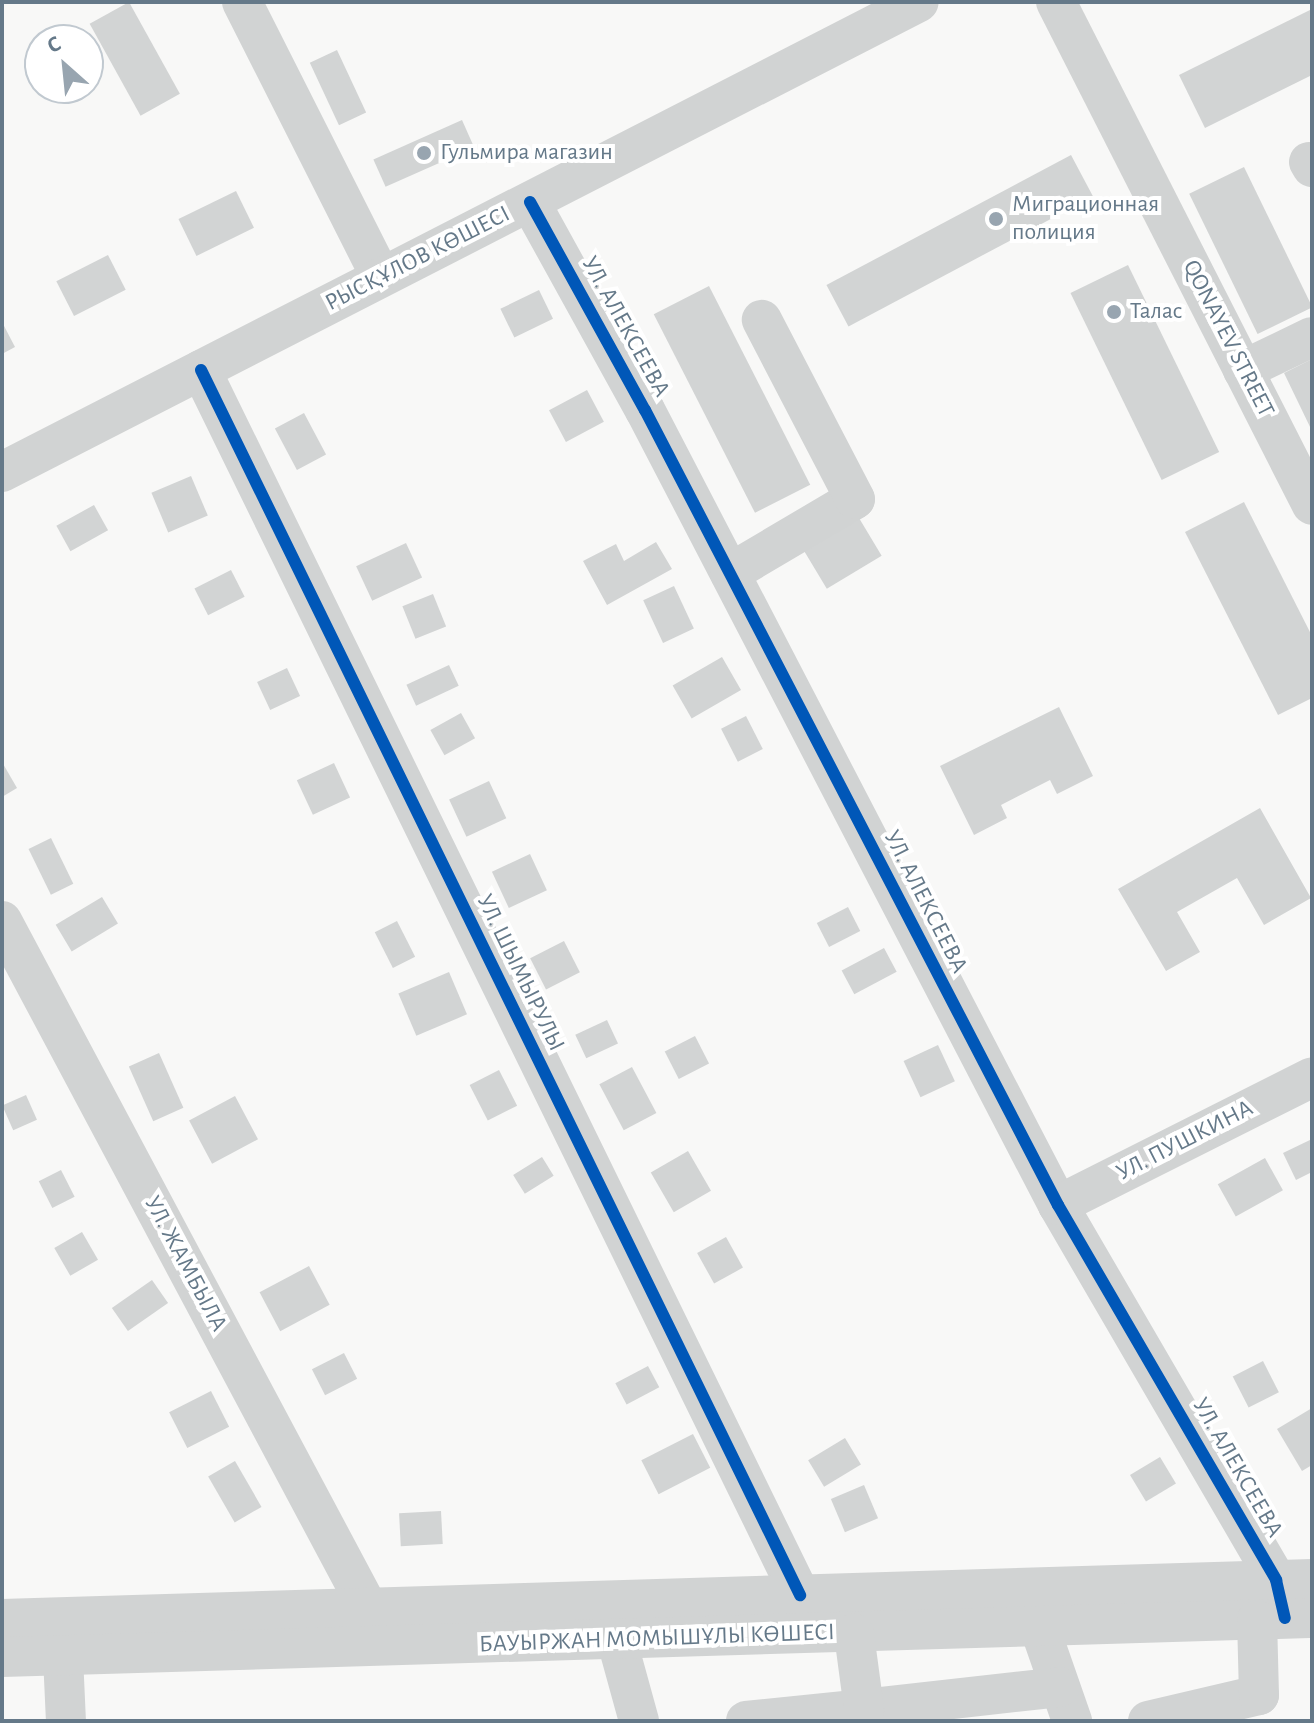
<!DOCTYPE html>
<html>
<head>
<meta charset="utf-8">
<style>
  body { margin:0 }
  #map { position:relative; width:1314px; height:1723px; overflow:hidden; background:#f8f8f7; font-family:"Alegreya Sans",sans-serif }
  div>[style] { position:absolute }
  .building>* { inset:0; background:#d2d4d4; transform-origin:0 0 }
  .minor>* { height:40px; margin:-20px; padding:0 20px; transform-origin:20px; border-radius:20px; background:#d1d3d3 }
  .cycleway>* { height:12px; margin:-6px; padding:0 6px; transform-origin:6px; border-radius:6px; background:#0057b8 }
  .dots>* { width:22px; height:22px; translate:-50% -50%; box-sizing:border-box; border:4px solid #fff; border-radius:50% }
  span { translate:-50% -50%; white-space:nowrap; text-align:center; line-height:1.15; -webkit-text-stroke:8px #fff; paint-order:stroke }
  .poi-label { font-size:24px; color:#657989 }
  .left { translate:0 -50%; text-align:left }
  .street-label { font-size:24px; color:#657989 }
  .frame { position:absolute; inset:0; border:4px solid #657989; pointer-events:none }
  .north { position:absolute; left:24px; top:24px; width:80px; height:80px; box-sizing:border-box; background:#fff; border:2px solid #c1c9d0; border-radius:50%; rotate:333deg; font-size:22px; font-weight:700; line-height:32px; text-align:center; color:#657989 }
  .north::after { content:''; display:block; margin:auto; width:28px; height:36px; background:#98a5b0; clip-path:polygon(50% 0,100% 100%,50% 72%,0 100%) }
</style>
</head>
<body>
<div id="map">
  <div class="building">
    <i style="left:129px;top:2px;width:105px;height:45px;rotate:61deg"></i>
    <i style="clip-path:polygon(1312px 9px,1312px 75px,1205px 128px,1179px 75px)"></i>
    <i style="left:337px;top:50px;width:69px;height:30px;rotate:65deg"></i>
    <i style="left:462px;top:120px;width:30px;height:97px;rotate:66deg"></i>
    <i style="left:1071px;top:155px;width:47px;height:277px;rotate:62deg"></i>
    <i style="left:1244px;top:167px;width:156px;height:61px;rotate:64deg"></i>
    <i style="left:236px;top:191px;width:41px;height:64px;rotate:64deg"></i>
    <i style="left:108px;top:255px;width:39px;height:58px;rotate:63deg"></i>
    <i style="left:1128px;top:265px;width:208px;height:64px;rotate:64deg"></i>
    <i style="left:709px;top:286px;width:223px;height:62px;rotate:63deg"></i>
    <i style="left:539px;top:290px;width:32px;height:43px;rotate:64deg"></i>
    <i style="clip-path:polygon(2px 322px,15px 347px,2px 354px)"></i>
    <i style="clip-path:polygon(1312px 359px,1312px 431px,1284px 373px)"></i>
    <i style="left:587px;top:390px;width:36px;height:43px;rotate:62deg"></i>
    <i style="left:304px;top:413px;width:47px;height:33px;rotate:62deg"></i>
    <i style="left:191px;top:476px;width:43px;height:43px;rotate:67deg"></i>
    <i style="clip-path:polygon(1244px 502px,1312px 636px,1312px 698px,1278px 715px,1185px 532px)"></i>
    <i style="left:94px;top:505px;width:29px;height:43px;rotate:61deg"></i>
    <i style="left:859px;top:518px;width:44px;height:64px;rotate:59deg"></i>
    <i style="clip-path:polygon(656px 542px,672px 569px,607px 605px,583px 561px,616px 544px,624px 561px)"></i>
    <i style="left:406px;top:543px;width:38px;height:55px;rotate:65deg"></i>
    <i style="left:231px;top:570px;width:30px;height:41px;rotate:63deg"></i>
    <i style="left:674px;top:586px;width:47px;height:34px;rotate:65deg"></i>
    <i style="left:433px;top:594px;width:35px;height:33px;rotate:68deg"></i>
    <i style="left:722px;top:657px;width:38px;height:57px;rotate:60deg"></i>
    <i style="left:449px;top:665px;width:23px;height:47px;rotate:65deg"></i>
    <i style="left:287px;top:668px;width:31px;height:33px;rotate:65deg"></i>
    <i style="clip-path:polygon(1059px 707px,1093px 776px,1057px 794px,1050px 780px,1001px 805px,1007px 818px,974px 835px,940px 766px)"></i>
    <i style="left:461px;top:713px;width:29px;height:35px;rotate:61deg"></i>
    <i style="left:746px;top:716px;width:37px;height:28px;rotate:63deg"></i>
    <i style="clip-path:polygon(2px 762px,17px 788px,2px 797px)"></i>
    <i style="left:334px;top:763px;width:38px;height:41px;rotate:65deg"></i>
    <i style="left:489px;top:781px;width:41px;height:44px;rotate:65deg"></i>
    <i style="clip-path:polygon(1260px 808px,1311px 898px,1264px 925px,1237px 878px,1177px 912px,1200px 952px,1166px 971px,1118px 889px)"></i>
    <i style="left:51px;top:838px;width:51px;height:25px;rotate:64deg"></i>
    <i style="left:530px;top:854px;width:40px;height:42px;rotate:65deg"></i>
    <i style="left:102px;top:897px;width:31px;height:54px;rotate:59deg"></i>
    <i style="left:848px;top:907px;width:27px;height:35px;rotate:63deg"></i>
    <i style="left:397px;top:921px;width:40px;height:25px;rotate:63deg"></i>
    <i style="left:564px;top:941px;width:35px;height:38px;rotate:63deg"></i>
    <i style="left:884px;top:948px;width:27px;height:48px;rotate:62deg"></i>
    <i style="left:449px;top:972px;width:46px;height:55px;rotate:67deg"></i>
    <i style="left:607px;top:1020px;width:26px;height:35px;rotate:65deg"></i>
    <i style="left:695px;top:1036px;width:31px;height:34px;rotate:63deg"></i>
    <i style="left:938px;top:1045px;width:40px;height:38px;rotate:65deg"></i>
    <i style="left:159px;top:1053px;width:60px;height:33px;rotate:66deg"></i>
    <i style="left:632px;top:1067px;width:52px;height:37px;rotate:62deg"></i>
    <i style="left:499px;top:1070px;width:40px;height:33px;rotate:63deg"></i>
    <i style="left:26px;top:1095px;width:27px;height:26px;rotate:66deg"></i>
    <i style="left:235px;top:1096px;width:49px;height:52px;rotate:62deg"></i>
    <i style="clip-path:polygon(1312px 1139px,1312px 1172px,1296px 1180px,1283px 1153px)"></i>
    <i style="left:688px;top:1151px;width:46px;height:43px;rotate:60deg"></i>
    <i style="left:542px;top:1157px;width:22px;height:34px;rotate:58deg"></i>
    <i style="left:1265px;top:1158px;width:37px;height:54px;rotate:61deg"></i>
    <i style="left:61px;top:1170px;width:30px;height:25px;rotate:63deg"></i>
    <i style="left:82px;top:1232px;width:32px;height:32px;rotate:60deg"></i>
    <i style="left:726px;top:1237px;width:35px;height:33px;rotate:61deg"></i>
    <i style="left:309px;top:1266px;width:44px;height:56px;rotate:62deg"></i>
    <i style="left:152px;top:1280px;width:28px;height:49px;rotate:55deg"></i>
    <i style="left:344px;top:1353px;width:29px;height:36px;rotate:63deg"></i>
    <i style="left:1263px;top:1361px;width:35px;height:34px;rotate:63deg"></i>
    <i style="left:648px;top:1366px;width:24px;height:37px;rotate:62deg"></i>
    <i style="left:211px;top:1391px;width:40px;height:47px;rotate:63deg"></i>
    <i style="clip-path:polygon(1312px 1408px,1312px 1465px,1302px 1471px,1277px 1429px)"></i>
    <i style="left:693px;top:1434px;width:38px;height:58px;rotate:63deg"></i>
    <i style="left:845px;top:1438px;width:31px;height:43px;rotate:59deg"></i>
    <i style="left:1160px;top:1457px;width:31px;height:35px;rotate:59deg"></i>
    <i style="left:235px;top:1461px;width:53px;height:31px;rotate:60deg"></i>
    <i style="left:864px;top:1485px;width:36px;height:36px;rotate:67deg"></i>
    <i style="left:441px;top:1511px;width:33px;height:42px;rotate:87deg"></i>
  </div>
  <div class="minor">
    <i style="left:242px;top:2px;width:308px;rotate:63.2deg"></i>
    <i style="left:1056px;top:2px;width:564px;rotate:63.03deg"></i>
    <i style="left:1309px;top:162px;width:6px;rotate:59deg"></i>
    <i style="left:530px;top:202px;width:238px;rotate:61.1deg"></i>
    <i style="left:645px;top:410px;width:896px;rotate:62.55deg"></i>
    <i style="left:1058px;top:1205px;width:434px;rotate:59.8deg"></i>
    <i style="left:1276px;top:1580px;width:39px;rotate:77deg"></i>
    <i style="left:201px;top:370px;width:1364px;rotate:63.94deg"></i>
    <i style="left:1243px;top:370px;width:76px;rotate:-25.6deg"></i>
    <i style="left:2px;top:472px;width:1030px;rotate:-27.14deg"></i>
    <i style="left:730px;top:573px;width:145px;rotate:-30.6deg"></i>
    <i style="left:855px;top:499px;width:202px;rotate:-117.5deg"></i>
    <i style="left:2px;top:921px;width:778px;rotate:61.95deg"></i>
    <i style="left:368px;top:1608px;width:22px;rotate:85deg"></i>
    <i style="left:1058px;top:1205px;width:284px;rotate:-26.7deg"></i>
    <i style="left:2px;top:1619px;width:1311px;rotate:-1.75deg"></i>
    <i style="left:1039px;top:1626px;width:101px;rotate:70.8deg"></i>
    <i style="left:617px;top:1641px;width:83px;rotate:74.6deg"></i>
    <i style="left:63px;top:1656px;width:65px;rotate:87.4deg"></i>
    <i style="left:2px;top:1657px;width:1308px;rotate:-1.71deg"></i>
    <i style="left:864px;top:1709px;width:197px;rotate:-6.4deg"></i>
    <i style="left:746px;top:1721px;width:119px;rotate:-5.8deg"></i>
    <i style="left:864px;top:1709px;width:76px;rotate:-97.6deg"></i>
    <i style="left:1148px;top:1721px;width:114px;rotate:-13.2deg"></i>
    <i style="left:1259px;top:1695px;width:75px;rotate:-91.5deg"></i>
  </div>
  <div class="cycleway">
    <i style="left:530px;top:202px;width:238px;rotate:61.1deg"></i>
    <i style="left:645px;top:410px;width:896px;rotate:62.55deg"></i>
    <i style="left:1058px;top:1205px;width:434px;rotate:59.8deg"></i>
    <i style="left:1276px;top:1580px;width:39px;rotate:77deg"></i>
    <i style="left:201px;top:370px;width:1364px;rotate:63.94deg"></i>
  </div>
  <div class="dots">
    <i style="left:424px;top:153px;background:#98a5b0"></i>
    <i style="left:996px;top:219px;background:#98a5b0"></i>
    <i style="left:1114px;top:312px;background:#98a5b0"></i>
  </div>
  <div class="poi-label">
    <span class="left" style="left:440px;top:153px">Гульмира магазин</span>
    <span class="left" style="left:1012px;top:219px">Миграционная<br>полиция</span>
    <span class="left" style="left:1130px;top:312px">Талас</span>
  </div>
  <div class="street-label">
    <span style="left:418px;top:259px;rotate:-27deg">РЫСҚҰЛОВ КӨШЕСІ</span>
    <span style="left:625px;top:327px;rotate:61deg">УЛ. АЛЕКСЕЕВА</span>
    <span style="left:1228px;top:339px;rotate:63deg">QONAYEV STREET</span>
    <span style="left:925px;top:902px;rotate:63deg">УЛ. АЛЕКСЕЕВА</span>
    <span style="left:520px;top:973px;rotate:64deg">УЛ. ШЫМЫРУЛЫ</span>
    <span style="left:1185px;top:1141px;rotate:-27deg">УЛ. ПУШКИНА</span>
    <span style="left:185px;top:1264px;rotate:62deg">УЛ. ЖАМБЫЛА</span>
    <span style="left:1237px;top:1468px;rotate:60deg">УЛ. АЛЕКСЕЕВА</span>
    <span style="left:657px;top:1639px;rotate:-2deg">БАУЫРЖАН МОМЫШҰЛЫ КӨШЕСІ</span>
  </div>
  <div class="frame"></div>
  <div class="north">С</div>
</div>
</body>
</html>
